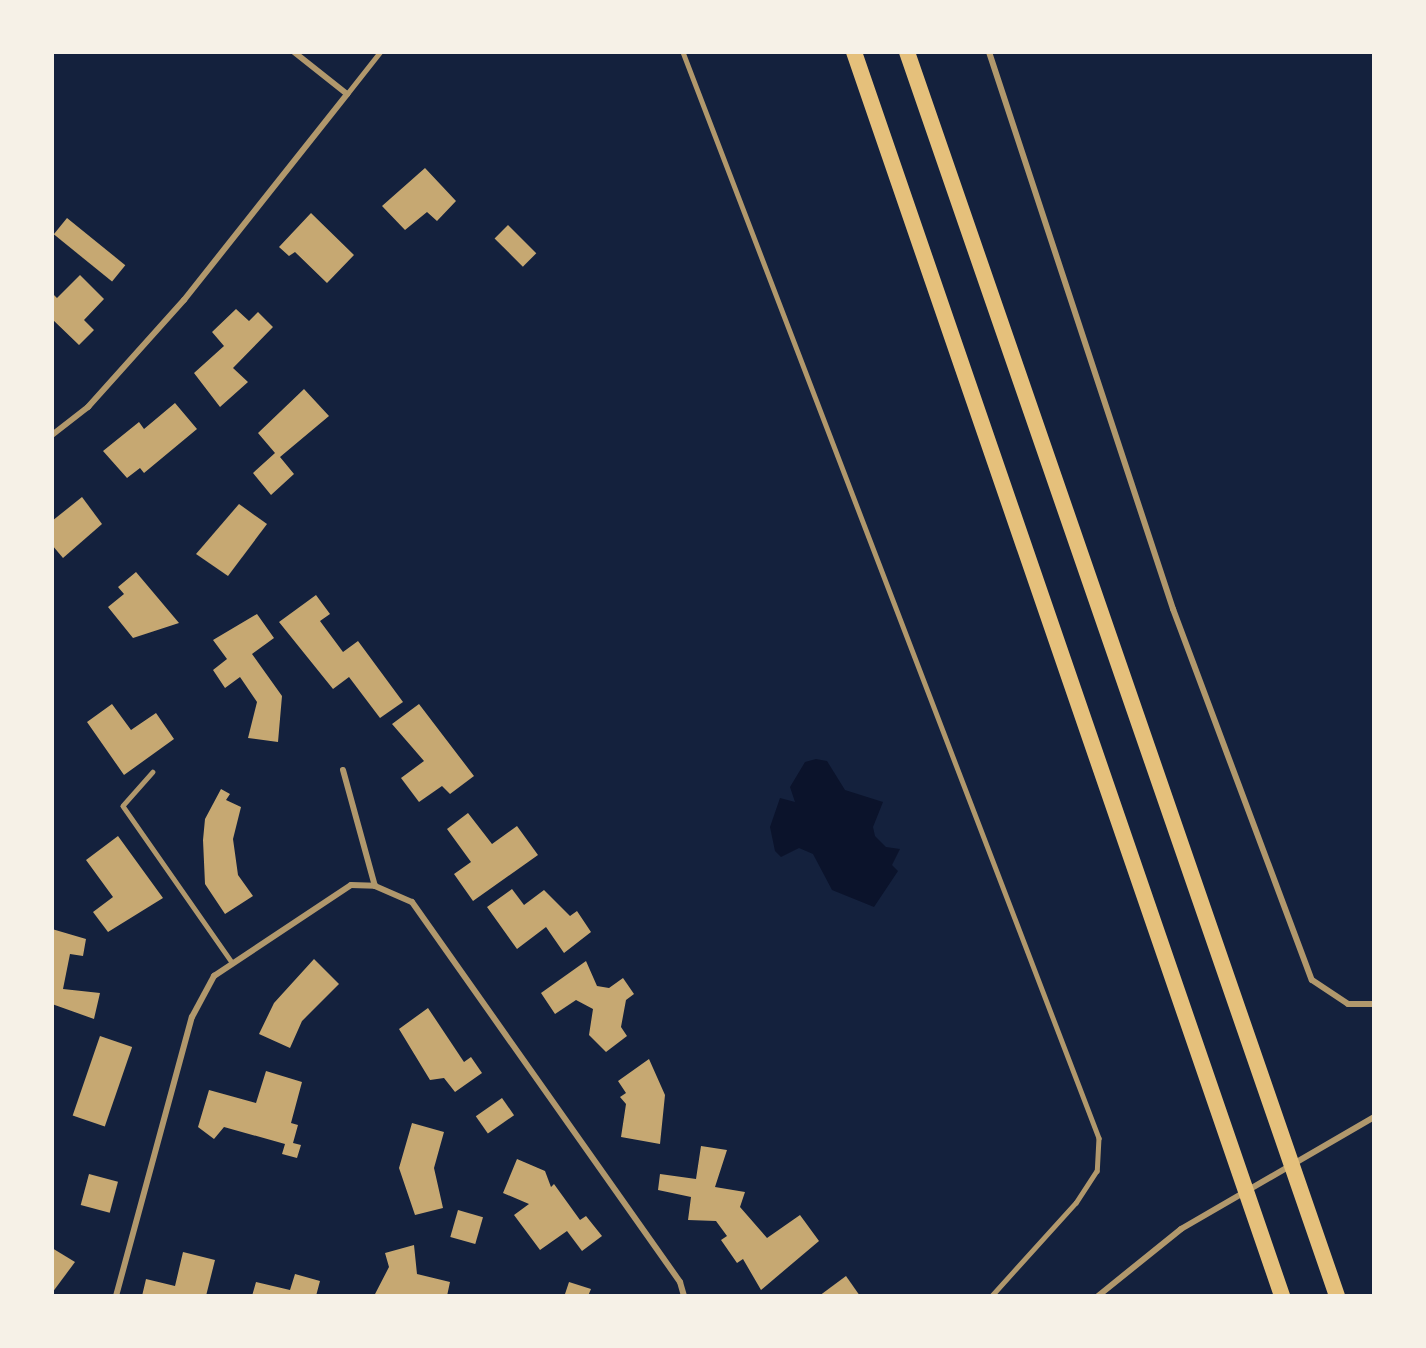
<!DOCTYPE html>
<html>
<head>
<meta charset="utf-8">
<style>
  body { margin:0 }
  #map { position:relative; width:1426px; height:1348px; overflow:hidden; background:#14213d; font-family:"Varela Round",sans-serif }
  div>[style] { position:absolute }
  .water>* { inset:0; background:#0b132b }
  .building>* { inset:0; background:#c6a872; transform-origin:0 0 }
  .service>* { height:4.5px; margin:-2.25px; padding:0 2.25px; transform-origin:2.25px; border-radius:2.25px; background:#b1986c }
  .minor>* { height:6px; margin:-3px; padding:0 3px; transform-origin:3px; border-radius:3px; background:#b1986c }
  .trunk>* { height:16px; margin:-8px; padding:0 8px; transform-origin:8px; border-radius:8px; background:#e5c07b }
  span { translate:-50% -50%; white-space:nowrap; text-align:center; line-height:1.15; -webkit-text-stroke:4.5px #f6f1e7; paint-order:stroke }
  .frame { position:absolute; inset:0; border:54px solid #f6f1e7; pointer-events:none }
</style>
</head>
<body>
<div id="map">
  <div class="water">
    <i style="clip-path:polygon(816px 759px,827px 761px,845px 790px,883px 802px,873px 827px,875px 836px,886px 847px,900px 849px,892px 865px,898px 871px,874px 907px,832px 890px,813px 854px,799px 848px,781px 857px,775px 851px,770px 827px,780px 798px,795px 802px,790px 787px,805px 762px)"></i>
  </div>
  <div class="building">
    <i style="clip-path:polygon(425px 168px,456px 201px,437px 221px,427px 212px,405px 230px,382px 206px)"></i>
    <i style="clip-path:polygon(311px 213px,354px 255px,327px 283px,295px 252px,289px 256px,279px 247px)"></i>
    <i style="left:67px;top:218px;width:75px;height:21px;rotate:39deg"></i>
    <i style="left:508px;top:225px;width:40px;height:19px;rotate:45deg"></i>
    <i style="clip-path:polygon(80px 275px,104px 299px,84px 320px,94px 330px,79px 345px,52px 319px,52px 293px,57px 298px)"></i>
    <i style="clip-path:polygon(236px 309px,249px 321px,258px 312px,273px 327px,233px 368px,248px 382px,220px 407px,194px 373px,224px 346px,212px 332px)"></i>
    <i style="clip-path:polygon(304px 389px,329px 416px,280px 457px,294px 474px,271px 495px,253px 473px,275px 453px,258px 433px)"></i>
    <i style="clip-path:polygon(175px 403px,197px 429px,144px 473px,140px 468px,127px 478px,103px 451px,139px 422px,144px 429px)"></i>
    <i style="clip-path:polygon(82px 497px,102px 524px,63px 558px,52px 545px,52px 521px)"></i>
    <i style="clip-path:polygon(239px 504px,267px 524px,228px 576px,196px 554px)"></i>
    <i style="clip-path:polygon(136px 572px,163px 604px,179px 623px,133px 638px,108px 607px,124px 594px,118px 587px)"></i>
    <i style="clip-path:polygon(316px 595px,330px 614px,320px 621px,343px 652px,358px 641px,403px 702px,380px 718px,349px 677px,333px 689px,279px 622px)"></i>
    <i style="clip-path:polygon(257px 614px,274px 638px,252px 654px,282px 696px,278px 742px,248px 738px,257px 702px,240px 677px,225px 688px,213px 670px,227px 659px,213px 640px)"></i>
    <i style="clip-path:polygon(112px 704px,131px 730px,156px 713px,174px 739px,124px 775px,87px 722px)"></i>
    <i style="clip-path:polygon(419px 704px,474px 776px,450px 794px,442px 786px,419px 802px,401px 778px,424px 761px,392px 724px)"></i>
    <i style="clip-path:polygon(221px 789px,230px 794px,226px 800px,241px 807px,233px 839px,238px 875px,253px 896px,225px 914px,205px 884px,203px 840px,205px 819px)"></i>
    <i style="clip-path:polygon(468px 813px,492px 844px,517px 826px,538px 855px,473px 901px,454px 874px,471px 862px,447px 829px)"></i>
    <i style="clip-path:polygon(118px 836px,163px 898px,108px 932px,93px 912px,113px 897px,86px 860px)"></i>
    <i style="clip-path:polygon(512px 889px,524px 905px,544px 890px,570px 916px,577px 911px,591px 932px,564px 953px,546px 927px,517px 949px,487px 907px)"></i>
    <i style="clip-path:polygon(52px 929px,86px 939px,83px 956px,70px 954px,63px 989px,100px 993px,94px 1019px,52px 1004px)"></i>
    <i style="clip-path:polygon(314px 959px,339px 984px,302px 1021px,290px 1048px,259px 1034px,274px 1003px)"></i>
    <i style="clip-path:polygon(586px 961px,597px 986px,609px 988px,623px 978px,634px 994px,626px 1000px,621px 1027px,627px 1036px,606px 1052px,589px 1035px,593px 1009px,576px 1000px,555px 1014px,541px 993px)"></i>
    <i style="clip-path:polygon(428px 1008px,464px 1062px,471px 1057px,482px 1073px,455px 1092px,444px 1078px,430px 1080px,399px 1029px)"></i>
    <i style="left:100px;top:1036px;width:34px;height:84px;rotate:19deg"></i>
    <i style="clip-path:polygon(649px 1059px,665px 1095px,660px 1144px,621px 1137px,626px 1104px,620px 1097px,626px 1093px,618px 1081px)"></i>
    <i style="clip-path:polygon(266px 1071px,302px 1082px,291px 1123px,298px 1125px,293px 1143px,301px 1145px,297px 1158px,282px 1154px,285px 1144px,224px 1127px,214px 1139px,198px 1127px,209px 1090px,256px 1103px)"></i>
    <i style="left:502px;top:1098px;width:21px;height:32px;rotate:55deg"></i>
    <i style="clip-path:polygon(412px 1123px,444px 1132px,434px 1168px,443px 1208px,415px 1215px,399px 1168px)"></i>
    <i style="clip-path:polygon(701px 1146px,727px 1150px,715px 1187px,745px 1192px,740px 1207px,767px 1238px,800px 1215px,819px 1241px,761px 1290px,743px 1259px,737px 1263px,721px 1240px,727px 1236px,716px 1221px,688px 1220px,691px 1197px,658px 1190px,660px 1174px,696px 1179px)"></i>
    <i style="clip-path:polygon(517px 1159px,545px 1171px,551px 1187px,554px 1184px,580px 1220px,586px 1216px,602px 1236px,582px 1251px,567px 1231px,540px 1250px,514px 1215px,529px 1204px,503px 1193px)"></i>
    <i style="left:89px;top:1174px;width:30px;height:32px;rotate:15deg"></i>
    <i style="left:458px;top:1210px;width:26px;height:28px;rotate:16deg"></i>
    <i style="clip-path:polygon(414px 1245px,417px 1274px,450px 1282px,447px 1296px,374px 1296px,389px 1267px,385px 1253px)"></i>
    <i style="clip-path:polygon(52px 1248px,75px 1262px,52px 1293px)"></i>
    <i style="clip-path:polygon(183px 1252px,215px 1260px,206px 1296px,142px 1296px,146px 1279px,175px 1286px)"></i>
    <i style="clip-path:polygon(295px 1274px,320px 1281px,316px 1296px,252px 1296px,256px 1282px,290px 1290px)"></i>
    <i style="clip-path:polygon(846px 1276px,860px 1296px,819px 1296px)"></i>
    <i style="clip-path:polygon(569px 1282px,591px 1289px,588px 1296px,565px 1294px)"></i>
  </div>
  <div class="service">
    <i style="left:683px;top:52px;width:1163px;rotate:69.04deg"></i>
    <i style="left:1099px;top:1138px;width:33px;rotate:93deg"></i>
    <i style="left:1097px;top:1171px;width:38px;rotate:123deg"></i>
    <i style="left:1076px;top:1203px;width:125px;rotate:132.1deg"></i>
    <i style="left:347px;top:94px;width:53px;rotate:-51.8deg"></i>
    <i style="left:153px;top:772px;width:45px;rotate:131.4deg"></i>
    <i style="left:123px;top:806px;width:190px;rotate:55.1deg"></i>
  </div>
  <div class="minor">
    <i style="left:989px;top:52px;width:587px;rotate:71.72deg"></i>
    <i style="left:1173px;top:609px;width:396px;rotate:69.5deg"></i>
    <i style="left:1312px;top:980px;width:43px;rotate:33.7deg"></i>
    <i style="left:1348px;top:1004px;width:26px"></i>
    <i style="left:52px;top:435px;width:46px;rotate:-37.9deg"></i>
    <i style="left:88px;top:407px;width:144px;rotate:-48.1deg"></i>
    <i style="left:184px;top:300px;width:263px;rotate:-51.6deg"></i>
    <i style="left:347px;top:94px;width:68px;rotate:-141.6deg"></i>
    <i style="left:343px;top:770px;width:120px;rotate:74.6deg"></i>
    <i style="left:116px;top:1296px;width:289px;rotate:-74.8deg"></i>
    <i style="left:192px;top:1017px;width:47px;rotate:-61.8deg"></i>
    <i style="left:214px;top:976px;width:164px;rotate:-33.6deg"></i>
    <i style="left:351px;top:885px;width:24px;rotate:2deg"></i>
    <i style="left:375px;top:886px;width:40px;rotate:23.4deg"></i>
    <i style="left:412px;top:902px;width:465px;rotate:54.8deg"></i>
    <i style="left:680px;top:1282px;width:15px;rotate:74deg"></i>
    <i style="left:1098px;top:1296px;width:107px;rotate:-38.9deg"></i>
    <i style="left:1181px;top:1229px;width:223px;rotate:-30.1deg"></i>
  </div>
  <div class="trunk">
    <i style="left:854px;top:52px;width:1316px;rotate:71.01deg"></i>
    <i style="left:907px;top:52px;width:1316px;rotate:70.93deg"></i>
  </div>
  <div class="frame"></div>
</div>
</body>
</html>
